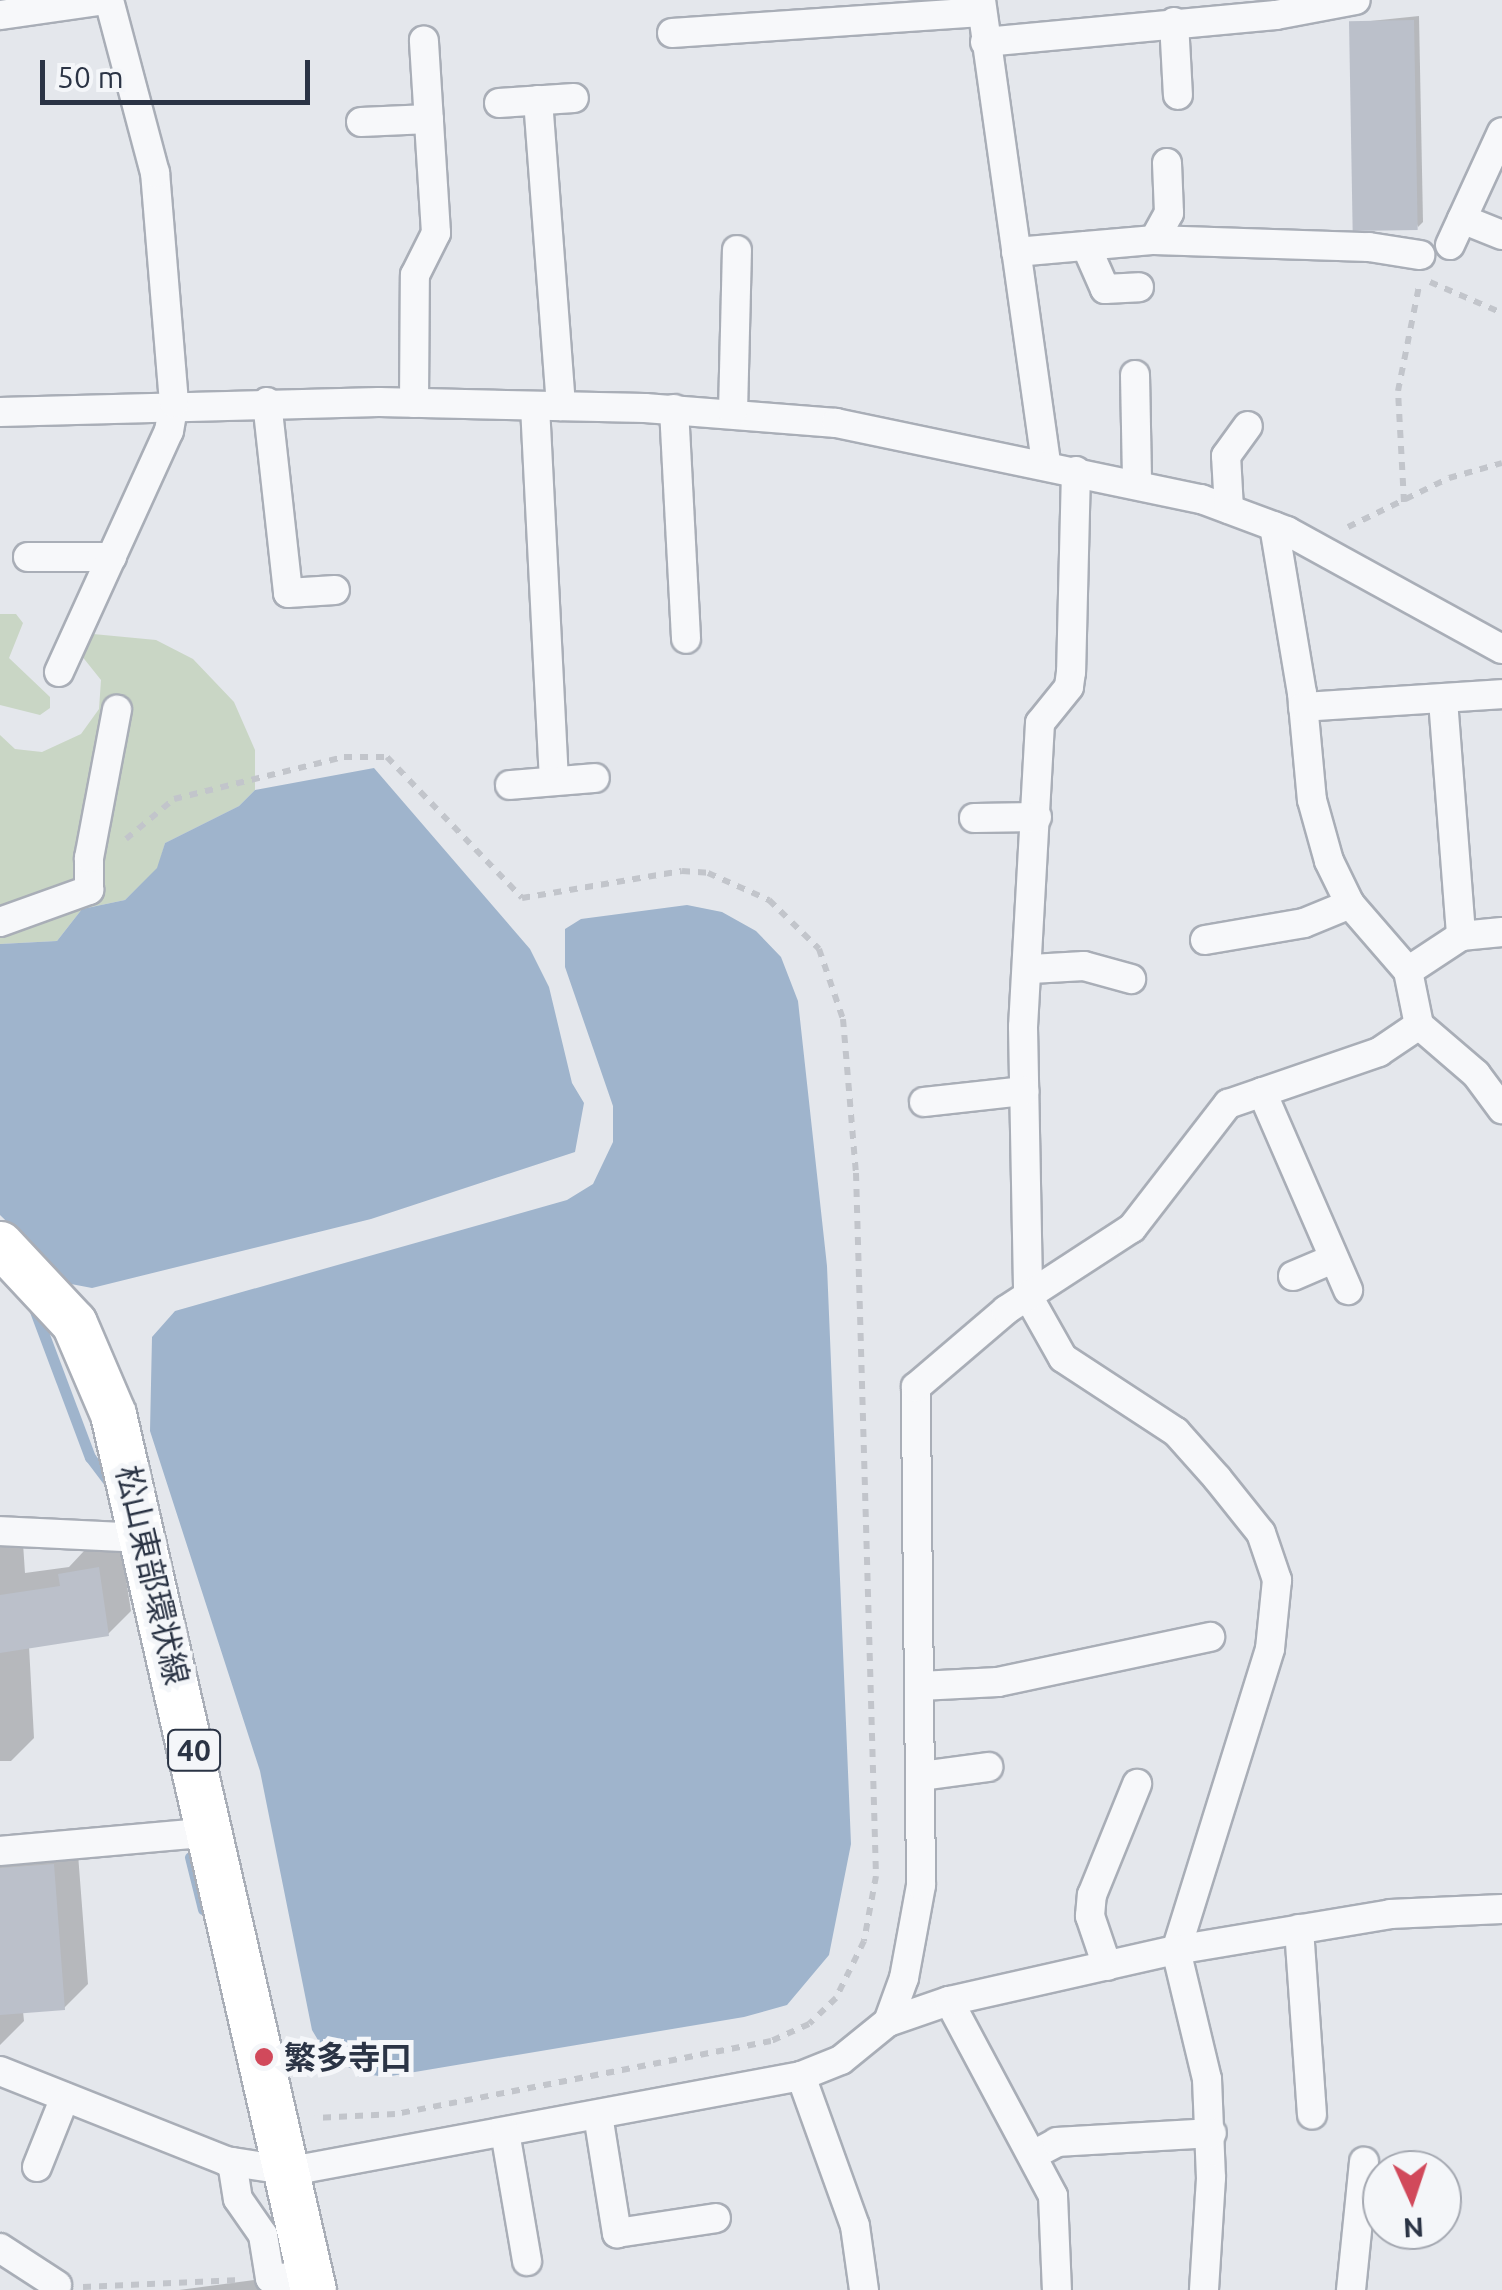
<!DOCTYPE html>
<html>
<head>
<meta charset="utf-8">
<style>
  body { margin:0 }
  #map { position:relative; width:1502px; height:2290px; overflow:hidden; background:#e4e7ec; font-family:Ubuntu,"Noto Sans JP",sans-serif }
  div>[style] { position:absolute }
  .green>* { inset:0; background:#c9d6c5 }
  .water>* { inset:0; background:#9fb4cc }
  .shadow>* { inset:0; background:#0003 }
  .stream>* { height:11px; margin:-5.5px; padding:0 5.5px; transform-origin:5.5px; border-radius:5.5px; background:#9fb4cc }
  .building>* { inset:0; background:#bbc0ca; transform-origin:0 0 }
  .path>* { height:6px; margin-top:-3px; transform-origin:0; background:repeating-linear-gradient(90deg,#c2c5cb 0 8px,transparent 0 16px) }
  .roads { filter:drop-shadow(2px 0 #a9aeb7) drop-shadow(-2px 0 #a9aeb7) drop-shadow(0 2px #a9aeb7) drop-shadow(0 -2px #a9aeb7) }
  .street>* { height:28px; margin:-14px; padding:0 14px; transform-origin:14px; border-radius:14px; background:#f7f8fa }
  .primary>* { height:45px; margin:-22.5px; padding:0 22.5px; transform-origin:22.5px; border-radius:22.5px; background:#fff }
  .dots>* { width:28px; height:28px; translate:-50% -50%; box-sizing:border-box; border:5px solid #f4f6f9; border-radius:50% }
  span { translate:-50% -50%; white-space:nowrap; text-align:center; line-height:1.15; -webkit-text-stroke:10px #f4f6f9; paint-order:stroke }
  .shield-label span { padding:2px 8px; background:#f4f6f9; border:2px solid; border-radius:8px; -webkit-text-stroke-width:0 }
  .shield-label { font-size:30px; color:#2b3445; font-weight:700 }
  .street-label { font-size:32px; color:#2b3445 }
  .poi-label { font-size:32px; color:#2b3445; font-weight:700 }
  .left { translate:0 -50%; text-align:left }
  .north { position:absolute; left:1362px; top:2150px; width:100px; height:100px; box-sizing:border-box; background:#f4f6f9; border:2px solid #a4a8b1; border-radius:50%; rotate:177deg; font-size:28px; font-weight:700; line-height:40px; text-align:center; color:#2b3445 }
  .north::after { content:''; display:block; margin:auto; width:35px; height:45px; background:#d1495b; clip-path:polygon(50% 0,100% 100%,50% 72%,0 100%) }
  .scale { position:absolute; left:40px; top:60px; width:270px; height:45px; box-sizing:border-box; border:5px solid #2b3445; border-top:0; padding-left:12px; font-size:30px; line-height:35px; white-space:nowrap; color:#2b3445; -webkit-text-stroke:8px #f4f6f9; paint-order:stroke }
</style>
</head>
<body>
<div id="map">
  <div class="green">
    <i style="clip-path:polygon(0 614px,16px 614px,23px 623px,9px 658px,50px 697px,50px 708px,40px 715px,0 705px)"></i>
    <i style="clip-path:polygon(93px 634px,156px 640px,193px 659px,234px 702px,255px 750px,255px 790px,239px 806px,165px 843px,158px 868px,125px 900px,82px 909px,57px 941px,0 944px,0 735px,15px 749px,42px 752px,81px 734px,99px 709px,101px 680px,81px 655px)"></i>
  </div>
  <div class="water">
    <i style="clip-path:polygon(374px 768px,530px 949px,549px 987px,572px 1083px,584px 1103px,575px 1152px,371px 1219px,92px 1288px,71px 1284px,0 1215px,0 944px,57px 941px,82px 909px,125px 900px,157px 868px,165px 843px,239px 806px,255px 790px)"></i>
    <i style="clip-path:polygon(687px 905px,722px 912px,756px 931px,781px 957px,798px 1001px,827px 1266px,851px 1844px,829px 1955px,787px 2005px,744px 2017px,385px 2077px,360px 2073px,328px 2057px,312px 2030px,260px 1771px,150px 1431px,152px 1337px,175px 1311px,567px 1200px,593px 1184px,613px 1142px,613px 1106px,565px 967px,565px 929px,581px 919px)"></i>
  </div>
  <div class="shadow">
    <i style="clip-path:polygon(1419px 16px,1423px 222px,1418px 227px,1351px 23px)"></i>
    <i style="clip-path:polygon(23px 1543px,25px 1573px,69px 1567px,84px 1551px,121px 1546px,131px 1611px,108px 1634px,29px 1646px,34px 1738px,11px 1761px,0 1761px,0 1544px)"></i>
    <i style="clip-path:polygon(77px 1841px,88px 1984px,64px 2008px,23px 2011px,24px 2021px,0 2045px,0 1846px)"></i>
    <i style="clip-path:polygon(270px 2278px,271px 2290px,179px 2290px)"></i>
  </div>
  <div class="stream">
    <i style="left:32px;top:1303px;width:165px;rotate:69.4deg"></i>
    <i style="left:90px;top:1457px;width:31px;rotate:53deg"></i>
    <i style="left:190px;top:1857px;width:54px;rotate:76deg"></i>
  </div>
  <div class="building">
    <i style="left:1414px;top:20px;width:210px;height:65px;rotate:89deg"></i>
    <i style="clip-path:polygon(99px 1567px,109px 1636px,0 1653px,0 1595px,60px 1586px,58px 1574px)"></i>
    <i style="clip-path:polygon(54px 1864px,65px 2010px,0 2015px,0 1868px)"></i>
  </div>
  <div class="path">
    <i style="left:1430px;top:282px;width:78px;rotate:23.3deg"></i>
    <i style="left:1404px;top:502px;width:111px;rotate:-93.1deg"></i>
    <i style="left:1398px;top:391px;width:107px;rotate:-78.7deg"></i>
    <i style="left:1348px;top:527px;width:112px;rotate:-25.9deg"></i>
    <i style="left:1449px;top:478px;width:55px;rotate:-15.8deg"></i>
    <i style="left:126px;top:839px;width:62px;rotate:-39.8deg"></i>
    <i style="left:174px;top:799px;width:175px;rotate:-13.9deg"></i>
    <i style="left:344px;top:757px;width:43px"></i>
    <i style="left:387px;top:757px;width:195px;rotate:46.2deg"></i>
    <i style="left:522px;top:898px;width:162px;rotate:-9.6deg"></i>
    <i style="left:682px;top:871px;width:26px;rotate:4deg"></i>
    <i style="left:708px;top:873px;width:67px;rotate:23.9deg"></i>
    <i style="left:769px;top:900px;width:70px;rotate:44.4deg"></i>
    <i style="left:819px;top:949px;width:74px;rotate:71.1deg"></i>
    <i style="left:843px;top:1019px;width:155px;rotate:85.2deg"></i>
    <i style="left:856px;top:1173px;width:703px;rotate:88.37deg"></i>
    <i style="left:876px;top:1876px;width:66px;rotate:100.5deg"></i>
    <i style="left:864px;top:1941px;width:64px;rotate:116.2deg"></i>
    <i style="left:836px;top:1998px;width:37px;rotate:136deg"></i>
    <i style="left:809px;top:2024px;width:42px;rotate:155.9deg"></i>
    <i style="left:771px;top:2041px;width:383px;rotate:169deg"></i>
    <i style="left:395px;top:2114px;width:80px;rotate:177.1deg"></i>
    <i style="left:83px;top:2287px;width:157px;rotate:-2.6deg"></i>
  </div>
  <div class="roads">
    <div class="street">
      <i style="left:981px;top:0;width:470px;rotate:82deg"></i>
      <i style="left:0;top:15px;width:107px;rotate:-8.1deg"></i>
      <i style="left:1174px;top:22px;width:73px;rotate:86.9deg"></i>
      <i style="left:672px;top:33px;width:310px;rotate:-3.9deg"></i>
      <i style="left:985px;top:42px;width:292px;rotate:-5.3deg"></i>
      <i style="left:1276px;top:15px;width:81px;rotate:-10.6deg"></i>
      <i style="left:538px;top:100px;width:307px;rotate:85.7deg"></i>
      <i style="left:499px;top:103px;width:75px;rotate:-3.8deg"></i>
      <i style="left:361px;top:122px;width:68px;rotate:-2.5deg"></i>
      <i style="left:1462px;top:219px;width:43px;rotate:21.8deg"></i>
      <i style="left:1154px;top:240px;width:31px;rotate:-61deg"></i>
      <i style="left:1169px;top:213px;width:50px;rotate:-92.3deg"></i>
      <i style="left:1450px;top:245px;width:124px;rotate:-65.3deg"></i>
      <i style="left:1086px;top:246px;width:47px;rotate:66.2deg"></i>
      <i style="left:1105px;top:289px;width:34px;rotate:-3deg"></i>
      <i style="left:1016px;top:252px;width:139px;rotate:-5deg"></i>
      <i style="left:1154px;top:240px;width:215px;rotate:1.9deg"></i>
      <i style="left:1369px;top:247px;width:52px;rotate:8.9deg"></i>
      <i style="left:1135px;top:375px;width:108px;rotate:88.9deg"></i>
      <i style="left:267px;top:402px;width:192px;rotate:83.7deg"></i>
      <i style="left:288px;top:593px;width:47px;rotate:-3.7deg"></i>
      <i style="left:414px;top:403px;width:128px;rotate:-89.6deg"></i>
      <i style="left:415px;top:275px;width:47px;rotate:-63.4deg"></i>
      <i style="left:436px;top:233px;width:193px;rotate:-93.6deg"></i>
      <i style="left:535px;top:406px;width:375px;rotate:87.1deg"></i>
      <i style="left:674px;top:409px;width:230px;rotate:87deg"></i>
      <i style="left:0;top:412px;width:379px;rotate:-1.5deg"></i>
      <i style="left:379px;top:402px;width:266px;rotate:1.3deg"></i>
      <i style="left:645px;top:408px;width:192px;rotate:4.5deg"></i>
      <i style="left:836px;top:423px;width:373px;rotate:11.8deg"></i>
      <i style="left:1201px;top:499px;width:92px;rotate:20.4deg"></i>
      <i style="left:1287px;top:531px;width:245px;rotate:28.8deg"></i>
      <i style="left:733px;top:412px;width:162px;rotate:-88.6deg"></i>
      <i style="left:1076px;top:471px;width:201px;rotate:91.4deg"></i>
      <i style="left:1071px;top:672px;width:15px;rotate:98deg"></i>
      <i style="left:1069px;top:687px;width:46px;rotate:128.9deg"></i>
      <i style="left:1040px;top:723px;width:304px;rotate:93.2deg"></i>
      <i style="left:1023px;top:1027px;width:269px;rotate:88.9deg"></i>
      <i style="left:1028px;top:1296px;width:71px;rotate:60.6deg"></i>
      <i style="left:1063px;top:1358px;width:135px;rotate:33.2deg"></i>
      <i style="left:1176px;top:1432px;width:62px;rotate:48.3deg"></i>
      <i style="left:1217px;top:1478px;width:70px;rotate:51.3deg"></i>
      <i style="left:1261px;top:1533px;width:50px;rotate:71.2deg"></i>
      <i style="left:1277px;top:1580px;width:69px;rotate:95.8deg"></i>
      <i style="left:1270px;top:1649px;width:315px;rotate:107.3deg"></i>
      <i style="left:1176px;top:1950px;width:133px;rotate:76.5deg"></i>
      <i style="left:1207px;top:2079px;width:99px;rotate:87.7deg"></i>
      <i style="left:1211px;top:2178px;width:112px;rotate:93.6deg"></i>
      <i style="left:1229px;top:509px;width:53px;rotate:-93.2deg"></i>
      <i style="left:1226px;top:456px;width:37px;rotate:-54deg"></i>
      <i style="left:1274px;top:526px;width:169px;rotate:80.5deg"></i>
      <i style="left:1302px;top:693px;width:107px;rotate:84.7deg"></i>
      <i style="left:1312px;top:800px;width:63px;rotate:74.4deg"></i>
      <i style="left:1329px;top:861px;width:48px;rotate:64deg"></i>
      <i style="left:1350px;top:904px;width:89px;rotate:49.1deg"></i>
      <i style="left:1408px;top:971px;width:55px;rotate:78.5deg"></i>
      <i style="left:1419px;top:1025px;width:75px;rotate:40.7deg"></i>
      <i style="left:1476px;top:1074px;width:44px;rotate:53.4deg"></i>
      <i style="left:28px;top:557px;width:84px"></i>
      <i style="left:59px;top:672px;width:265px;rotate:-65.5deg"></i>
      <i style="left:169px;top:431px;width:28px;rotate:-80deg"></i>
      <i style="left:174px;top:403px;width:231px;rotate:-94.7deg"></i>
      <i style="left:155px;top:173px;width:179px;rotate:-104.9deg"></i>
      <i style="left:1443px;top:700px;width:237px;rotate:85.6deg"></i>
      <i style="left:1303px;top:707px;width:199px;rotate:-3.7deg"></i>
      <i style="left:510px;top:785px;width:85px;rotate:-4.7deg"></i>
      <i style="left:974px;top:818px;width:63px;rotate:-0.9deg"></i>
      <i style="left:0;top:922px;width:95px;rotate:-19.8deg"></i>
      <i style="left:89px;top:890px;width:32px;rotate:-90deg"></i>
      <i style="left:89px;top:858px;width:151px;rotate:-79.3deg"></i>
      <i style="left:1205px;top:940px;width:100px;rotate:-9.7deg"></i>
      <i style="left:1304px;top:923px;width:50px;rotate:-22.4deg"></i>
      <i style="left:1031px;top:969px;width:53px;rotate:-3.2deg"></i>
      <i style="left:1084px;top:966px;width:49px;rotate:15.5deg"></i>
      <i style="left:1408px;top:971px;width:64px;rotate:-33.4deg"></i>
      <i style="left:1461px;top:936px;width:41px;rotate:-5.6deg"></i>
      <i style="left:1262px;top:1092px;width:216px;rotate:66.5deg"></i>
      <i style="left:924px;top:1102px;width:101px;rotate:-6.3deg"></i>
      <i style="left:1293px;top:1276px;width:43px;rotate:-23deg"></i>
      <i style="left:0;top:1531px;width:145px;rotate:2.8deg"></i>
      <i style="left:920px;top:1686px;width:78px;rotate:-2.9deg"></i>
      <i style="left:998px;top:1682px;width:217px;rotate:-12deg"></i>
      <i style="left:921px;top:1776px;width:68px;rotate:-7.7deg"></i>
      <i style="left:0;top:1851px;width:214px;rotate:-5.1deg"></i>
      <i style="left:1299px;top:1929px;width:186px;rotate:86deg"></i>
      <i style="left:1107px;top:1966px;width:53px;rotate:-108.8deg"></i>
      <i style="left:1090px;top:1916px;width:21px;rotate:-85deg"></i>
      <i style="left:1092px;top:1895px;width:120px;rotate:-67.9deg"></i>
      <i style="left:949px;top:2001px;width:221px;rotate:61.9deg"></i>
      <i style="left:1053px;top:2196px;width:94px;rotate:87.6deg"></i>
      <i style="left:888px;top:2022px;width:47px;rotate:-70deg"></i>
      <i style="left:904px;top:1978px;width:95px;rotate:-79.6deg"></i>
      <i style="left:921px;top:1885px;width:498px;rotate:-90.6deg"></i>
      <i style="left:916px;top:1387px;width:118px;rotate:-40.5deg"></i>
      <i style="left:1006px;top:1310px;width:150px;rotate:-33.1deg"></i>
      <i style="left:1132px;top:1228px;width:157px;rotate:-52.3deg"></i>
      <i style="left:1228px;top:1104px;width:160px;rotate:-19deg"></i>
      <i style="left:1379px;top:1052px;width:48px;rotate:-34deg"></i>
      <i style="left:0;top:2071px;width:243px;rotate:21.7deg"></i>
      <i style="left:226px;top:2161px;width:66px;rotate:8.7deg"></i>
      <i style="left:291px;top:2171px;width:519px;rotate:-10.55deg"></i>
      <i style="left:801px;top:2076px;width:43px;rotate:-21.8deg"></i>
      <i style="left:841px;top:2060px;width:60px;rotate:-39deg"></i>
      <i style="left:888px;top:2022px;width:65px;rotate:-19deg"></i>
      <i style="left:949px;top:2001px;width:233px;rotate:-12.7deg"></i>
      <i style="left:1176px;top:1950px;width:217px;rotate:-9.5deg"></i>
      <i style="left:1390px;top:1914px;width:112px;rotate:-2.6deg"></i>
      <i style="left:801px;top:2076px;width:159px;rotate:70.2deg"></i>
      <i style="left:855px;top:2226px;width:65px;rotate:82deg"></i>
      <i style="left:598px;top:2115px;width:120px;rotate:80.9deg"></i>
      <i style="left:617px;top:2233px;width:100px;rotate:-8.6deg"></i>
      <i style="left:505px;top:2132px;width:131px;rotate:80.3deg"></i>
      <i style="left:1033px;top:2155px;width:27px;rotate:-28deg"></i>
      <i style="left:1057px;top:2142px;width:155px;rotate:-3.3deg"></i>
      <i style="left:232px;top:2162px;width:37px;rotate:81deg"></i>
      <i style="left:238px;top:2199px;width:44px;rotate:55.2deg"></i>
      <i style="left:263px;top:2235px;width:44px;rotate:80.8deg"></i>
      <i style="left:270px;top:2278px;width:41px;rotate:-1.4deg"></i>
      <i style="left:37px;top:2167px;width:75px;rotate:-68.2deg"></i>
      <i style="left:0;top:2248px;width:68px;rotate:33deg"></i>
      <i style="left:1351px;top:2290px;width:129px;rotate:-84.2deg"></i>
    </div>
    <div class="primary">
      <i style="left:0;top:1244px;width:108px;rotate:46.9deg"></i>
      <i style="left:74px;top:1323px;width:99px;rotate:66.8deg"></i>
      <i style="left:113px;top:1414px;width:899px;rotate:77.14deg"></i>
    </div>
  </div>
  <div class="dots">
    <i style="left:264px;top:2057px;background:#d1495b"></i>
  </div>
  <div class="shield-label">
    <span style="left:194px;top:1750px">40</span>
  </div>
  <div class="street-label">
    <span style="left:153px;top:1575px;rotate:77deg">松山東部環状線</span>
  </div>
  <div class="poi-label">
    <span class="left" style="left:284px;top:2057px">繁多寺口</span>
  </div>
  <div class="north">N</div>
  <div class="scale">50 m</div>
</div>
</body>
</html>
